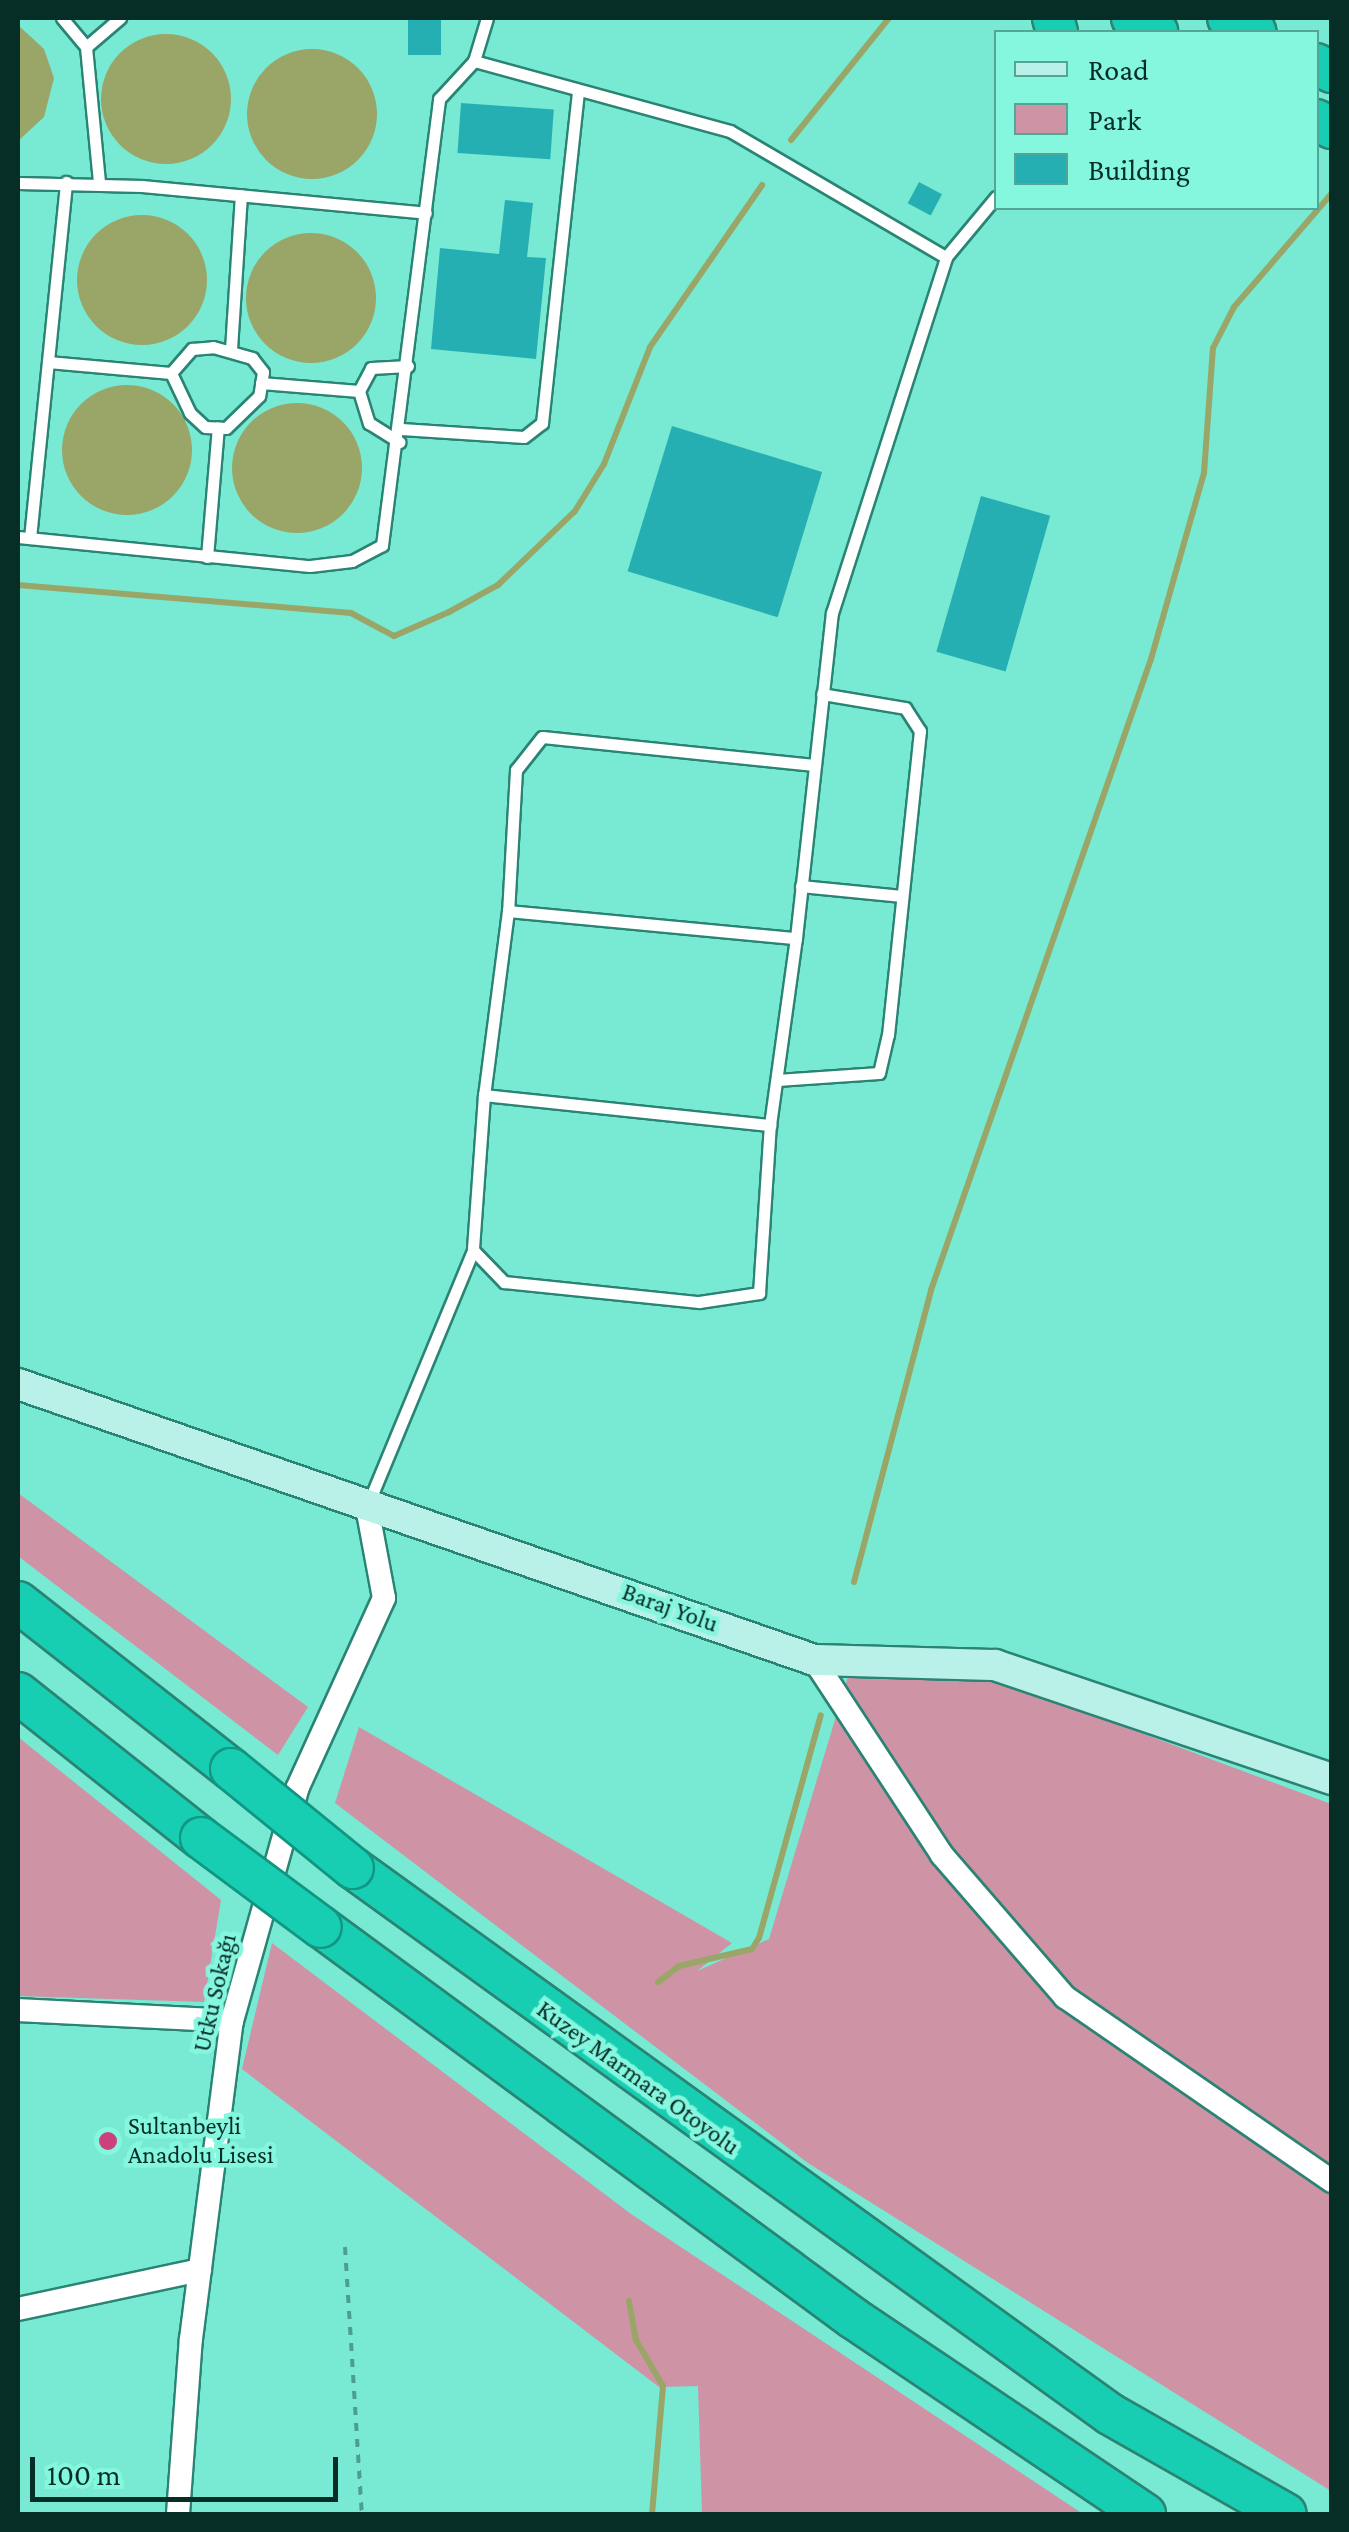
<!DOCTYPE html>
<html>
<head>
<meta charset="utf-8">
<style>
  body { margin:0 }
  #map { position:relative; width:1349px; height:2532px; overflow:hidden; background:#78e9d2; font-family:"Crimson Pro",serif }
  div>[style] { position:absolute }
  .green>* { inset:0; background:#cf93a6 }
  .water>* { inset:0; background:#99a668 }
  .round { border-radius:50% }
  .stream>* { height:6px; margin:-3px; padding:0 3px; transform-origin:3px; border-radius:3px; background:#99a668 }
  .building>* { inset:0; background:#26afb3; transform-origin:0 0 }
  .path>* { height:4px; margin-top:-2px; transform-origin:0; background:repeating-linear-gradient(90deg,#4c9f8f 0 8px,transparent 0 16px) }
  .roads { filter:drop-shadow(2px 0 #2a8473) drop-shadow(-2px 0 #2a8473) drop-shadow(0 2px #2a8473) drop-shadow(0 -2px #2a8473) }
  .lane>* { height:11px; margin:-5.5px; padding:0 5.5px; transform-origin:5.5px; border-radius:5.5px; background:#fff }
  .street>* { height:22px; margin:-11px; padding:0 11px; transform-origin:11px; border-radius:11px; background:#fff }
  .secondary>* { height:30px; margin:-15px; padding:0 15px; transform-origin:15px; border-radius:15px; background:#b9f0e8 }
  .highway>* { height:40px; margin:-20px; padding:0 20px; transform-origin:20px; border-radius:20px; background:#17ceb3 }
  .bridges { filter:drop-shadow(2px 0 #119682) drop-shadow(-2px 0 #119682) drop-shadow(0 2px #119682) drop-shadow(0 -2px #119682) }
  .highway-bridge>* { height:40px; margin:-20px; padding:0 20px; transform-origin:20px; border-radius:20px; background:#17ceb3 }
  .dots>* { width:28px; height:28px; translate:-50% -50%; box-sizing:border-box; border:5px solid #86f7df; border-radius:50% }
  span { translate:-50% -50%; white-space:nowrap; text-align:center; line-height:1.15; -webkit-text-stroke:9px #86f7df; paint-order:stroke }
  .street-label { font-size:25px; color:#072d27 }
  .poi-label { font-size:25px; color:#072d27 }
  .left { translate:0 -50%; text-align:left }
  .frame { position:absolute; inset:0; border:20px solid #072d27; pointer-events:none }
  .legend { position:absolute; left:994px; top:30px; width:325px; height:180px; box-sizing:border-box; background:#86f7df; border:2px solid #53a695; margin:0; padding:12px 18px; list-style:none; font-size:30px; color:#072d27 }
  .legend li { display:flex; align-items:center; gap:20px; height:50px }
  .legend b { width:50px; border:2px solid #53a695 }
  .scale { position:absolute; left:30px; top:2457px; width:308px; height:45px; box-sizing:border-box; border:5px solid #072d27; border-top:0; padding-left:12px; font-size:30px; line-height:35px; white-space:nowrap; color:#072d27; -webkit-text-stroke:8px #86f7df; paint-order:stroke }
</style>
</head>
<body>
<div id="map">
  <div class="green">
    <i style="clip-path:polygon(18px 1493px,308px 1707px,278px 1755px,18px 1556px)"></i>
    <i style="clip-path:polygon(849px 1673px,1007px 1683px,1331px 1804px,1331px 2491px,808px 2163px,335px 1803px,359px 1727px,732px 1943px,697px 1971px,769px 1939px)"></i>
    <i style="clip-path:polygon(18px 1737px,221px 1900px,204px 2002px,18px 1996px)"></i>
    <i style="clip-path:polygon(272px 1943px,631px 2214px,1083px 2514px,702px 2514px,698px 2386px,659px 2387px,242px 2069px)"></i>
  </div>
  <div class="water">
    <i style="clip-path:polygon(18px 25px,44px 49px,54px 78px,44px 117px,18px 141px)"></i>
    <i class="round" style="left:101px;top:34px;width:130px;height:130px"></i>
    <i class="round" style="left:247px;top:49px;width:130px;height:130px"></i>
    <i class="round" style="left:77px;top:215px;width:130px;height:130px"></i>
    <i class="round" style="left:246px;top:233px;width:130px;height:130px"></i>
    <i class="round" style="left:62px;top:385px;width:130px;height:130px"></i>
    <i class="round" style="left:232px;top:403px;width:130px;height:130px"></i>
  </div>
  <div class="stream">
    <i style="left:791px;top:140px;width:156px;rotate:-51.2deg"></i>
    <i style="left:18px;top:585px;width:334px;rotate:4.8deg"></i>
    <i style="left:351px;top:613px;width:49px;rotate:28.1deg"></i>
    <i style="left:394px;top:636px;width:60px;rotate:-23.6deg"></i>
    <i style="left:449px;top:612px;width:56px;rotate:-28.9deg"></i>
    <i style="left:498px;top:585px;width:107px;rotate:-43.9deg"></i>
    <i style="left:575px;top:511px;width:55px;rotate:-58.3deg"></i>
    <i style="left:604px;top:464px;width:126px;rotate:-68.5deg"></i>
    <i style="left:650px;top:347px;width:197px;rotate:-55.3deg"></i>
    <i style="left:854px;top:1582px;width:302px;rotate:-75.2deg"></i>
    <i style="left:931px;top:1290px;width:668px;rotate:-70.78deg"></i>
    <i style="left:1151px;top:659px;width:193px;rotate:-74.1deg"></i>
    <i style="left:1204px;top:473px;width:125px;rotate:-85.9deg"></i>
    <i style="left:1213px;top:348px;width:46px;rotate:-62.9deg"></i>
    <i style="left:1234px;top:307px;width:150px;rotate:-49.3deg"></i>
    <i style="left:658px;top:1982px;width:26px;rotate:-37deg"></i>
    <i style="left:679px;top:1966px;width:75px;rotate:-13.1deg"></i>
    <i style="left:752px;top:1949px;width:13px;rotate:-58deg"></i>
    <i style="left:759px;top:1938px;width:231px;rotate:-74.5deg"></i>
    <i style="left:629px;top:2301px;width:40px;rotate:80deg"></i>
    <i style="left:636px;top:2340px;width:53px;rotate:59.6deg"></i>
    <i style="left:663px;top:2386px;width:128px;rotate:94.9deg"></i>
  </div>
  <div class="building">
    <i style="left:408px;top:18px;width:33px;height:37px"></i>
    <i style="left:461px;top:103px;width:93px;height:50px;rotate:4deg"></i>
    <i style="left:919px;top:182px;width:26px;height:24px;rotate:28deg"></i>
    <i style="clip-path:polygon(505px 200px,533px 203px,527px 257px,546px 258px,536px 359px,431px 349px,440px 248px,499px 254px)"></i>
    <i style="left:672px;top:426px;width:157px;height:152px;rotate:17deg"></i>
    <i style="left:981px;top:496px;width:72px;height:162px;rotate:16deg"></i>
  </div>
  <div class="path">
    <i style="left:345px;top:2247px;width:268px;rotate:86.4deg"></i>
  </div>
  <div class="roads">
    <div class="lane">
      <i style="left:62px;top:18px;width:38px;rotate:50deg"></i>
      <i style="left:86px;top:47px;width:137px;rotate:84.5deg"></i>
      <i style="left:86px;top:47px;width:45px;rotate:-40.5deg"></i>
      <i style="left:474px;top:61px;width:265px;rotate:15.3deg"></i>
      <i style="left:730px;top:131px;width:250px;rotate:30.3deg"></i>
      <i style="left:946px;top:257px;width:78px;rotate:-50.2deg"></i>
      <i style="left:18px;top:183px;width:124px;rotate:1.4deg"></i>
      <i style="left:142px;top:186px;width:285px;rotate:5.4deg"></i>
      <i style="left:231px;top:349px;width:154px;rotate:-86.3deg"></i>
      <i style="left:48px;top:362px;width:123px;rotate:5.1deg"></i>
      <i style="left:171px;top:373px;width:32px;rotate:-49deg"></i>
      <i style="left:192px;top:349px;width:21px;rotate:-5deg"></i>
      <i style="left:213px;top:347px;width:41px;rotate:15.8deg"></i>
      <i style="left:252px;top:358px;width:18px;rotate:52deg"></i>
      <i style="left:263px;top:372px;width:24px;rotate:99deg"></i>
      <i style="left:259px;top:396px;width:46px;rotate:135.9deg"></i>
      <i style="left:226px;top:428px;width:21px;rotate:-177deg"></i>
      <i style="left:205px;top:427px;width:21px;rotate:-137deg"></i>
      <i style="left:190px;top:413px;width:44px;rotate:-115.4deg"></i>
      <i style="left:261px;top:383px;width:98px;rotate:4.7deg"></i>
      <i style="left:359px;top:391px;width:26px;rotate:-62deg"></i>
      <i style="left:371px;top:368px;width:37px;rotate:-3deg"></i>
      <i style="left:359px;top:391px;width:34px;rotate:73deg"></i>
      <i style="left:369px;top:423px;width:36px;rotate:32deg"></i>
      <i style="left:401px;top:429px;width:123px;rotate:3.7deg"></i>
      <i style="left:524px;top:437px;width:23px;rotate:-38deg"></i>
      <i style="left:542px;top:423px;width:332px;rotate:-83.8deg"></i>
      <i style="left:18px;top:537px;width:293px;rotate:5.7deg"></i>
      <i style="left:310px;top:566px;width:42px;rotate:-6.8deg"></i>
      <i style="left:352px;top:561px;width:34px;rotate:-28deg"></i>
      <i style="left:382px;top:545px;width:450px;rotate:-82.7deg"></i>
      <i style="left:439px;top:99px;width:52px;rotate:-47.4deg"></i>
      <i style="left:474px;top:61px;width:45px;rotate:-73.2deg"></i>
      <i style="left:30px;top:538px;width:358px;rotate:-84.2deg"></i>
      <i style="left:207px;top:557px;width:130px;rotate:-85.2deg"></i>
      <i style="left:814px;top:765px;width:273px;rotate:-174.1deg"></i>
      <i style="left:542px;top:737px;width:42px;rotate:128.2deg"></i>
      <i style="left:516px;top:770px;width:141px;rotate:93.2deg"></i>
      <i style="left:508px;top:911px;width:289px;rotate:5.4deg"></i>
      <i style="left:796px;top:938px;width:327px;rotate:-83.7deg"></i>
      <i style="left:832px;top:613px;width:374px;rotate:-72.2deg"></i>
      <i style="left:801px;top:886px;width:101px;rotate:5.7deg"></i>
      <i style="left:508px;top:911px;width:186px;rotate:97.4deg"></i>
      <i style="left:484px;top:1095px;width:288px;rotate:6deg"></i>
      <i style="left:770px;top:1125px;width:189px;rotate:-82.1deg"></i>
      <i style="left:777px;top:1080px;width:102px;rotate:-3.9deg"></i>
      <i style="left:879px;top:1073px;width:39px;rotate:-77deg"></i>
      <i style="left:888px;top:1035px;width:306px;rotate:-84deg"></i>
      <i style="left:920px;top:731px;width:27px;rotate:-123deg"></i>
      <i style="left:905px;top:708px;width:84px;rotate:-170.4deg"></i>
      <i style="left:484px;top:1095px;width:155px;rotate:94.1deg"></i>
      <i style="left:473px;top:1250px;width:45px;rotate:45.9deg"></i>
      <i style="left:504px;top:1282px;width:196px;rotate:5.9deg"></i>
      <i style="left:699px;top:1302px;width:61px;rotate:-8.5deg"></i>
      <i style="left:759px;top:1293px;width:168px;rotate:-86.3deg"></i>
      <i style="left:368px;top:1504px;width:275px;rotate:-67.5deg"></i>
    </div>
    <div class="street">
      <i style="left:814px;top:1660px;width:233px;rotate:56.7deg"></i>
      <i style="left:942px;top:1855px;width:188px;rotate:49.1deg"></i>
      <i style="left:1065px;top:1997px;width:324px;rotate:34.6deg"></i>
      <i style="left:18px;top:2010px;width:214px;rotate:2.9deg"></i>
      <i style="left:18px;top:2309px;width:186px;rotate:-12.1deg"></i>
      <i style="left:178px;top:2514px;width:175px;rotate:-85.8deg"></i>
      <i style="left:191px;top:2339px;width:321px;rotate:-82.7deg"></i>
      <i style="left:232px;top:2021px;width:241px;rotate:-74.3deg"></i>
      <i style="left:297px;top:1789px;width:210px;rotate:-65.5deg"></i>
      <i style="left:384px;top:1598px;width:93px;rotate:-100.6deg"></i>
    </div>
    <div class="secondary">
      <i style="left:18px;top:1384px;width:842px;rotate:19.12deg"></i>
      <i style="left:814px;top:1660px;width:181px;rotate:1.6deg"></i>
      <i style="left:995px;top:1665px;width:356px;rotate:18.7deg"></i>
    </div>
    <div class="highway">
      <i style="left:1053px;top:18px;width:15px;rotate:74deg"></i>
      <i style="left:1132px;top:18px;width:29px;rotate:29deg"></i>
      <i style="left:1228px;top:18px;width:31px;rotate:27deg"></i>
      <i style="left:1316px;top:64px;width:18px;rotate:27deg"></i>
      <i style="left:1316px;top:120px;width:18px;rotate:27deg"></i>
      <i style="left:18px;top:1602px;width:271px;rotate:38.1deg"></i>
      <i style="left:18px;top:1693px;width:233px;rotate:38.4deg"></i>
      <i style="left:353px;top:1868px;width:933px;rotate:35.8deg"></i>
      <i style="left:1110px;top:2414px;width:202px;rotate:29.6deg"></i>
      <i style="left:321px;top:1927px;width:660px;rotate:36.31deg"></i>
      <i style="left:853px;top:2318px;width:352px;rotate:33.9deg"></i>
    </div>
  </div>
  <div class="bridges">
    <div class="highway-bridge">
      <i style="left:231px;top:1769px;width:157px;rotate:39.1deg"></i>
      <i style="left:201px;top:1838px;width:149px;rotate:36.6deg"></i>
    </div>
  </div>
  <div class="dots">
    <i style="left:108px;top:2141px;background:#cb417b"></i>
  </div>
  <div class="street-label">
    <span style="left:670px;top:1608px;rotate:20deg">Baraj Yolu</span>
    <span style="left:215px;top:1993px;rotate:-77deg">Utku Sokağı</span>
    <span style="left:638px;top:2078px;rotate:36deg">Kuzey Marmara Otoyolu</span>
  </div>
  <div class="poi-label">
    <span class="left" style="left:128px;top:2141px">Sultanbeyli<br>Anadolu Lisesi</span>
  </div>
  <div class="frame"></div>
  <ul class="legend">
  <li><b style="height:12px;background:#b9f0e8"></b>Road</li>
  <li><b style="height:28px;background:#cf93a6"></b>Park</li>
  <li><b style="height:28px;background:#26afb3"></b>Building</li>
  </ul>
  <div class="scale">100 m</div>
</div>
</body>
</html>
